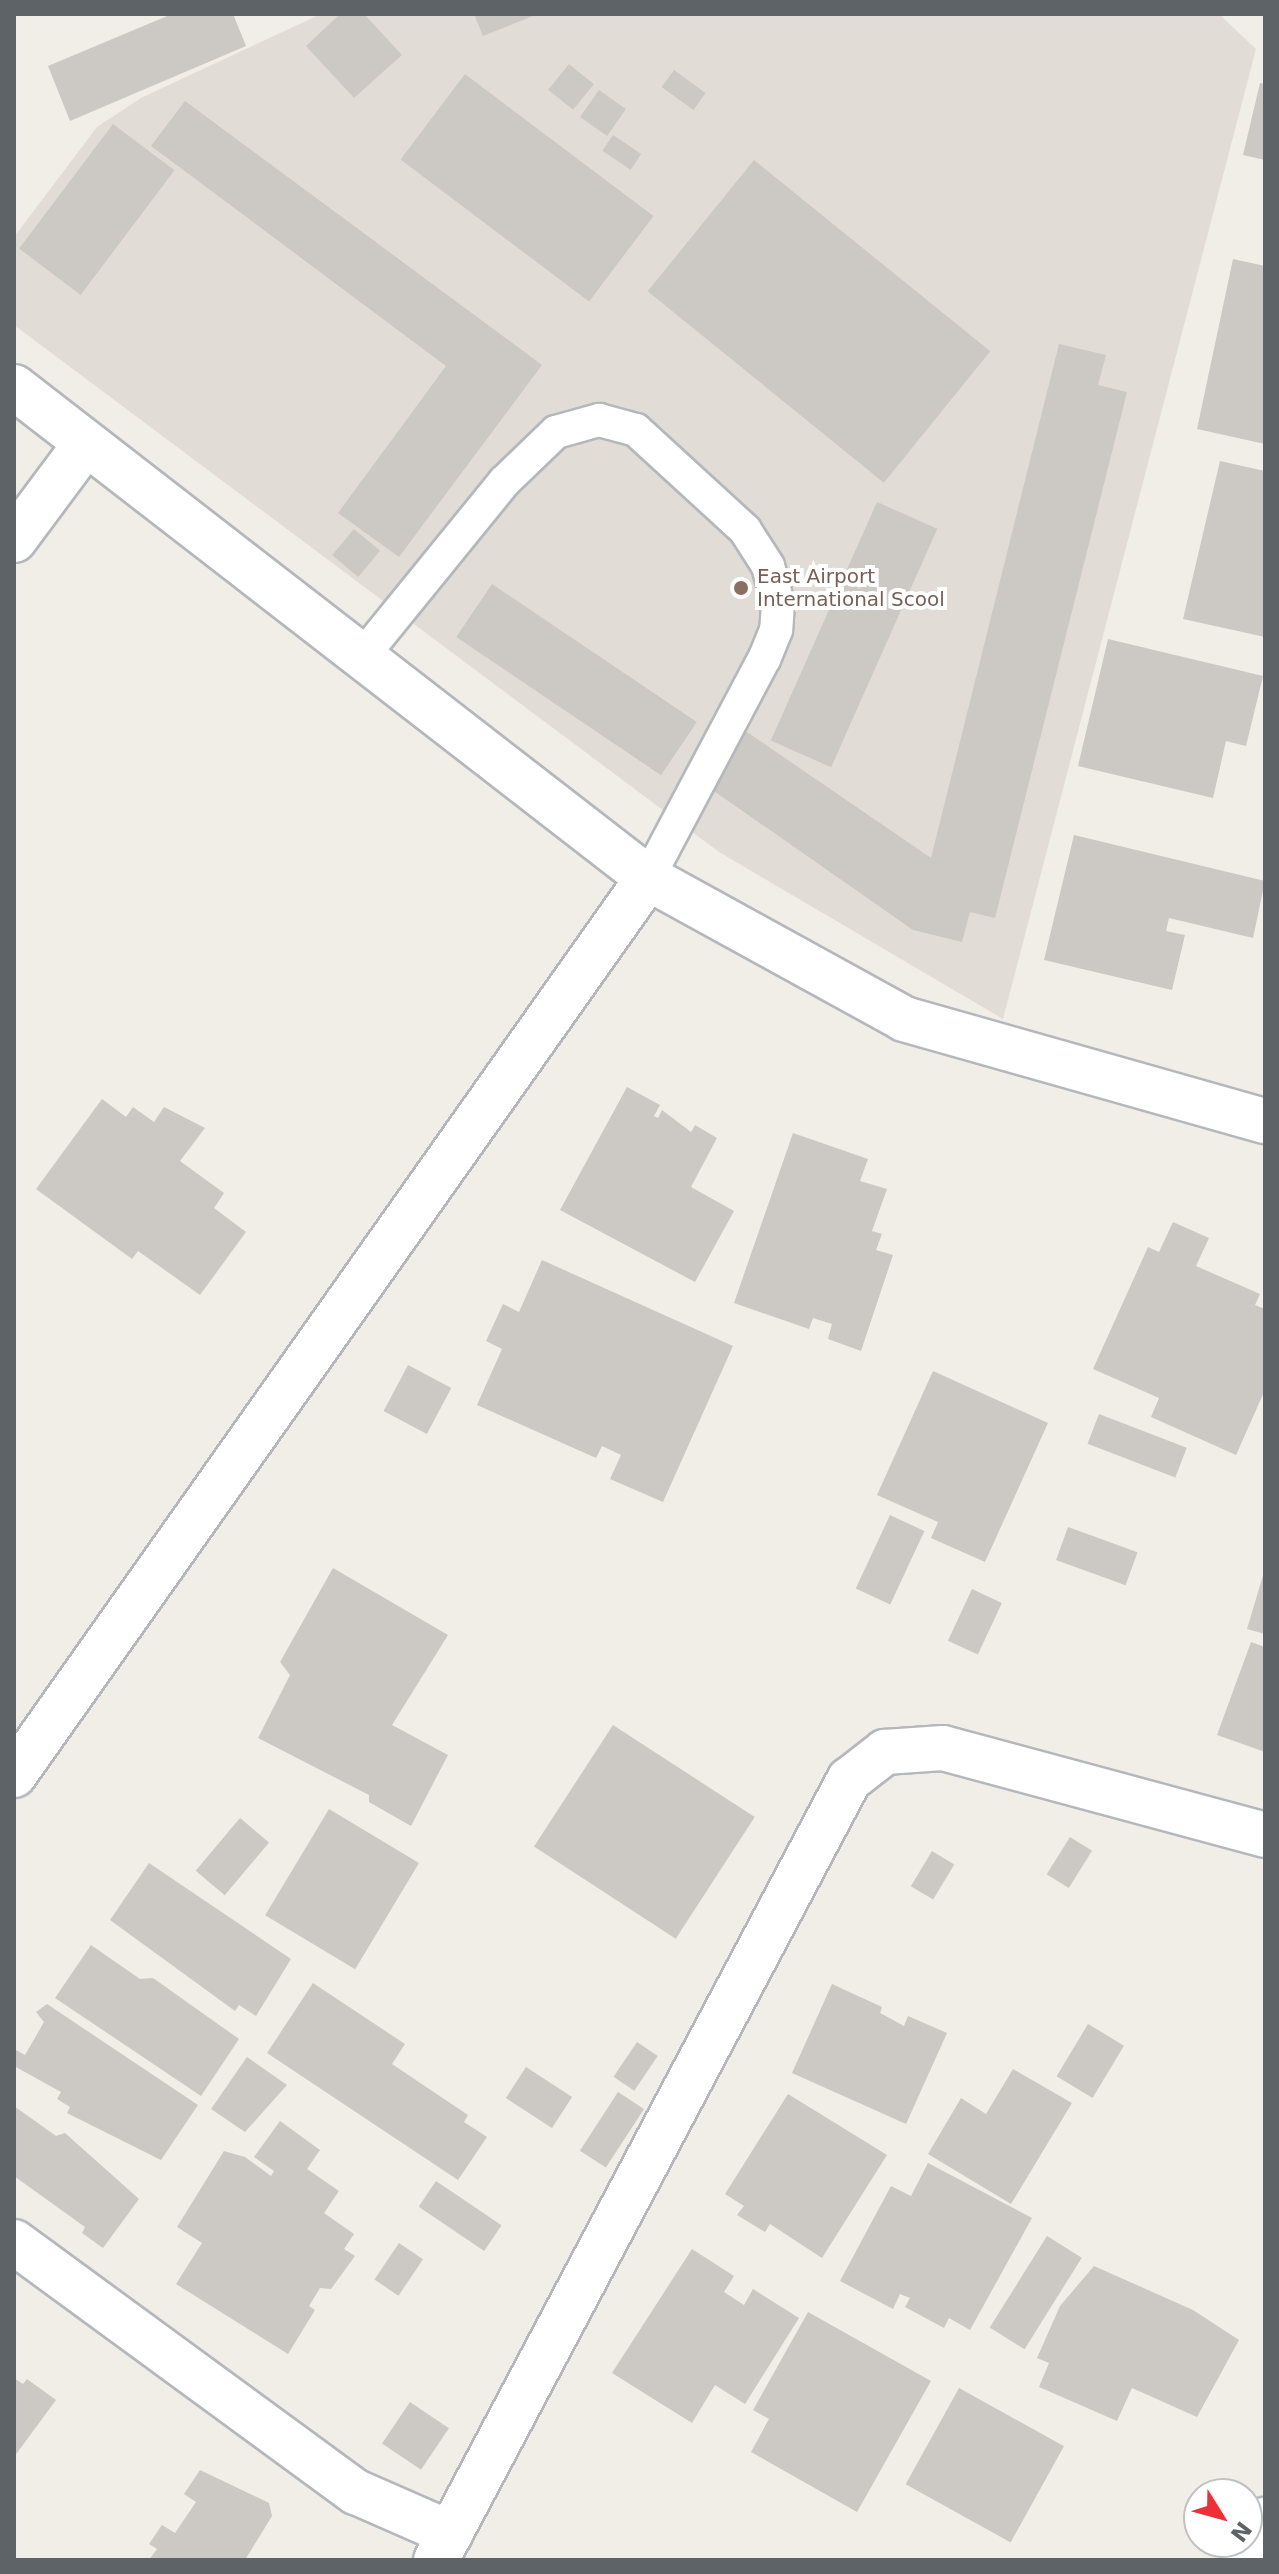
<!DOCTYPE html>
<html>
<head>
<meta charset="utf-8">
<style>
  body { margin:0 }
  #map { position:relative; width:1279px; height:2574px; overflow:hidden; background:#f1ede7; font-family:"DejaVu Sans",sans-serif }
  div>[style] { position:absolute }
  .education>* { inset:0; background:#e1dcd5 }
  .building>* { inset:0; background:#ccc8c3; transform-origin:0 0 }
  .roads { filter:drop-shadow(2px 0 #b4b8bc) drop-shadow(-2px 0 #b4b8bc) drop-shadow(0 2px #b4b8bc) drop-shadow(0 -2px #b4b8bc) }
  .lane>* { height:32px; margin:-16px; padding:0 16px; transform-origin:16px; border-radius:16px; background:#fff }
  .street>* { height:44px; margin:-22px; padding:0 22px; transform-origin:22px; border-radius:22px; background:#fff }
  .dots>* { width:22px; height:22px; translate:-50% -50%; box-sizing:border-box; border:4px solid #fff; border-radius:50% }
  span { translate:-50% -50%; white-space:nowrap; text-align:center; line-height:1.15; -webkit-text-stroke:8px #fff; paint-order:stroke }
  .education-label { font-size:20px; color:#785e54 }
  .left { translate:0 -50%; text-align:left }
  .frame { position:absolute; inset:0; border:16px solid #5e6368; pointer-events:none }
  .north { position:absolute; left:1183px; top:2478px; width:80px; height:80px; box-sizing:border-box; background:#fff; border:2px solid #bfc1c3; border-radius:50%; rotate:127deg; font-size:22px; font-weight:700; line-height:32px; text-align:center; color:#5e6368 }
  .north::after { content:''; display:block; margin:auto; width:28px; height:36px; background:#ef2f35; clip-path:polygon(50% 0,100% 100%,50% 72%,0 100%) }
</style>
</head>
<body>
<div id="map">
  <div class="education">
    <i style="clip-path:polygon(321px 14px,1219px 14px,1256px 49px,1003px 1019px,719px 852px,14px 325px,14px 237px,97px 127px,141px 98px)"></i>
  </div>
  <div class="building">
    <i style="clip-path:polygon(172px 14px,233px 14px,246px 46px,70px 121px,48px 66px)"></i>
    <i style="clip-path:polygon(340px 14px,364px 14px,402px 55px,354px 98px,306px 46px)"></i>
    <i style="clip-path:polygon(474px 14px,538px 14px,483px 36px)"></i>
    <i style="left:569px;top:64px;width:32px;height:33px;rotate:39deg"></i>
    <i style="left:674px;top:70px;width:39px;height:21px;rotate:36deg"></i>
    <i style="left:465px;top:74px;width:236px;height:107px;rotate:37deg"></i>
    <i style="clip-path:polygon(1260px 83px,1265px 84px,1265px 160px,1243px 155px)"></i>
    <i style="left:599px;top:90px;width:33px;height:33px;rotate:35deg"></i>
    <i style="clip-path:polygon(185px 101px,542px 365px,399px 557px,338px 513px,446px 366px,151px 146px)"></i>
    <i style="left:113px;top:124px;width:77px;height:156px;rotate:37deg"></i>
    <i style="left:613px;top:135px;width:34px;height:19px;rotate:34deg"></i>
    <i style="left:754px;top:160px;width:304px;height:169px;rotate:39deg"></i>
    <i style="clip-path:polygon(1233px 259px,1265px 266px,1265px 444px,1197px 429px)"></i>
    <i style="clip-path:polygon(1059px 344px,1106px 355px,1098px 385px,1127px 392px,995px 918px,970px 912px,962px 942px,913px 930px,711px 789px,744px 730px,931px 858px)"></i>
    <i style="clip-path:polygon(1220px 461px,1265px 471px,1265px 637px,1183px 619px)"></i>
    <i style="left:877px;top:502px;width:66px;height:261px;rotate:24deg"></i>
    <i style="left:354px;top:529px;width:34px;height:34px;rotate:40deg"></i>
    <i style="left:492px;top:584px;width:247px;height:64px;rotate:34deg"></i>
    <i style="clip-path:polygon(1108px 639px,1263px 676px,1246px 746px,1226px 741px,1213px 798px,1078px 766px)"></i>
    <i style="clip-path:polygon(1074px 835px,1265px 881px,1253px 938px,1169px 918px,1166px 931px,1185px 935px,1172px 990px,1044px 960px)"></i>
    <i style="clip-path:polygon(627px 1087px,660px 1105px,654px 1116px,658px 1118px,662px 1110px,691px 1132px,695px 1125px,717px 1138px,691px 1187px,734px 1211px,695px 1282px,560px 1210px)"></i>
    <i style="clip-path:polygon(102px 1099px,126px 1117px,133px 1107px,154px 1122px,164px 1107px,205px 1128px,180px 1161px,224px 1193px,214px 1208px,246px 1232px,200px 1295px,138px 1251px,132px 1259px,36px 1189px)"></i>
    <i style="clip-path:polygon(793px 1133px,868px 1159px,860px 1181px,887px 1189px,872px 1231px,882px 1234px,876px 1250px,893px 1255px,861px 1351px,828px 1339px,832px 1324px,813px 1318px,809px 1329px,734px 1303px)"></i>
    <i style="clip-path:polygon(1173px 1222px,1209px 1238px,1196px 1266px,1260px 1294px,1255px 1305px,1265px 1309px,1265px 1390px,1236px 1455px,1151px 1417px,1159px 1398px,1093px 1369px,1148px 1247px,1159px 1252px)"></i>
    <i style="clip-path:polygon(542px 1260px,733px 1346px,663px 1502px,610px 1479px,621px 1455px,602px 1446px,596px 1458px,477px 1405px,502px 1349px,486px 1341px,503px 1304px,519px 1312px)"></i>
    <i style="left:408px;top:1365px;width:49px;height:52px;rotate:28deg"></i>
    <i style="clip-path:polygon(933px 1371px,1048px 1423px,985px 1562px,931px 1538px,938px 1522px,877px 1495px)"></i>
    <i style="left:1099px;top:1414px;width:94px;height:32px;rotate:21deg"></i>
    <i style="left:890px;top:1515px;width:38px;height:81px;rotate:25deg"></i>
    <i style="left:1068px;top:1527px;width:74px;height:35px;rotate:20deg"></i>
    <i style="clip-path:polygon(333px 1568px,448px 1635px,392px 1725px,448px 1755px,411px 1826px,369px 1802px,369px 1795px,258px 1738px,290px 1675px,280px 1662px)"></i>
    <i style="clip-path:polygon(1264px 1572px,1265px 1572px,1265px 1634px,1247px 1629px)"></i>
    <i style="left:972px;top:1589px;width:33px;height:57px;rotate:25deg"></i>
    <i style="clip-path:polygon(1251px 1642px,1265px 1647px,1265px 1752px,1217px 1735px)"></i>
    <i style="left:613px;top:1725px;width:169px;height:145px;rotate:33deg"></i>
    <i style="left:329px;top:1809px;width:105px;height:124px;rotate:31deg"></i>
    <i style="left:240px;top:1818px;width:38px;height:69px;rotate:40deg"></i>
    <i style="left:1070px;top:1837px;width:26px;height:44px;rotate:32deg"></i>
    <i style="left:932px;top:1851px;width:26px;height:41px;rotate:31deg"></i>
    <i style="clip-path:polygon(149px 1863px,291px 1959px,256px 2016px,239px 2005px,235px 2011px,110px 1920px)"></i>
    <i style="clip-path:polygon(91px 1945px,140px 1979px,153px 1978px,239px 2039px,201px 2096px,55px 1998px)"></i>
    <i style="clip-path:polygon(313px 1983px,405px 2044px,392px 2064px,468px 2115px,464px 2122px,487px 2137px,458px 2180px,267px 2053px)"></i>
    <i style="clip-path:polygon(832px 1984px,882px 2007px,880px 2013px,904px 2026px,908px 2016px,947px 2033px,906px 2124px,792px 2073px)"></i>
    <i style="clip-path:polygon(47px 2004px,198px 2105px,161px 2160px,67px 2113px,70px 2107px,57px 2099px,61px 2092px,14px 2066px,14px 2049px,25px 2055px,44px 2022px,36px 2012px)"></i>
    <i style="left:1088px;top:2024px;width:42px;height:61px;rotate:31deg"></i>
    <i style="left:637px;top:2042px;width:25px;height:42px;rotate:34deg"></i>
    <i style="clip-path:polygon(247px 2057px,287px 2085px,245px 2132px,211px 2109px)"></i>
    <i style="left:526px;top:2067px;width:55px;height:37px;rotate:33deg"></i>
    <i style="clip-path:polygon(1013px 2069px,1072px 2103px,1011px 2204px,928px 2154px,961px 2098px,986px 2114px)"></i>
    <i style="left:618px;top:2092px;width:31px;height:70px;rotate:33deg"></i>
    <i style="clip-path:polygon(788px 2094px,887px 2155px,822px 2258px,770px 2224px,765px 2232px,737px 2215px,744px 2206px,725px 2194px)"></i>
    <i style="clip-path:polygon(14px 2106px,56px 2136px,65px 2133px,139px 2199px,103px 2248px,82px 2233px,85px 2227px,14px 2176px)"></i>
    <i style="clip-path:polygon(280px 2121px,320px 2150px,307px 2169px,339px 2191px,324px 2213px,354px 2234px,344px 2249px,355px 2256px,331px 2289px,320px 2288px,309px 2306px,315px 2310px,288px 2354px,176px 2284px,202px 2243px,177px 2227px,224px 2151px,245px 2157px,271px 2176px,274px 2171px,254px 2157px)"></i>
    <i style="clip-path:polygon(928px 2163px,1032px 2218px,970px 2330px,949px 2318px,944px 2328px,905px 2307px,910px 2298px,900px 2294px,893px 2309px,840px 2281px,891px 2186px,911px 2196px)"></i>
    <i style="left:436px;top:2181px;width:79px;height:31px;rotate:34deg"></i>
    <i style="left:1047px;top:2236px;width:41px;height:108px;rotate:32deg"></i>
    <i style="left:399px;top:2243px;width:29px;height:44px;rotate:34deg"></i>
    <i style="clip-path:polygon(692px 2249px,734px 2276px,724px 2292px,744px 2305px,753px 2289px,799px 2318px,745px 2404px,715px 2385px,692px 2423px,612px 2373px)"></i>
    <i style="clip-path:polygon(1094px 2266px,1193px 2310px,1239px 2340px,1197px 2417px,1132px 2388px,1117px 2421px,1039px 2387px,1049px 2363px,1037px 2358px,1060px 2306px)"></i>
    <i style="clip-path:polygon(808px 2312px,931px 2381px,857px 2512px,751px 2452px,769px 2419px,753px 2410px)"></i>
    <i style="clip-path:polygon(14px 2378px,23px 2384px,27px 2379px,56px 2400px,14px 2457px)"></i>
    <i style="left:959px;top:2388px;width:120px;height:110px;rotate:29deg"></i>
    <i style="left:410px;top:2402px;width:47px;height:50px;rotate:34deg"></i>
    <i style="clip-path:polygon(200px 2470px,269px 2503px,272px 2516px,245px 2560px,149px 2560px,157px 2549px,149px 2544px,162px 2525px,175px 2533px,196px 2502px,184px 2494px)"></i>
  </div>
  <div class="roads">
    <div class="lane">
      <i style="left:361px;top:658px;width:227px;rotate:-50.9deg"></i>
      <i style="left:504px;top:482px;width:72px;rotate:-43.9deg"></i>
      <i style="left:556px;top:432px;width:45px;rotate:-15.6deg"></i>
      <i style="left:599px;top:420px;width:38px;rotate:15deg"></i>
      <i style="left:636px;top:430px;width:148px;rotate:42.5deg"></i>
      <i style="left:745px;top:530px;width:43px;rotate:57.4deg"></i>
      <i style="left:768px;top:566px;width:39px;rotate:75deg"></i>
      <i style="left:778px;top:604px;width:26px;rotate:94deg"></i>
      <i style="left:776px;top:630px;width:31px;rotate:112deg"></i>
      <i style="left:764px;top:659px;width:248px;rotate:117.9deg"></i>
    </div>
    <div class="street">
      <i style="left:14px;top:387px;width:802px;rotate:37.76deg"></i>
      <i style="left:648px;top:878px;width:292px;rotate:28.8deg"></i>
      <i style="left:904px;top:1019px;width:375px;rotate:15.8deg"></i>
      <i style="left:14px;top:540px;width:117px;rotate:-53.3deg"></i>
      <i style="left:14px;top:1775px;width:1098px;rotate:-54.75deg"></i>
      <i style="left:14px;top:2242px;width:424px;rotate:36.2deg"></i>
      <i style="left:356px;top:2492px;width:103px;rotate:23.6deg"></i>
      <i style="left:436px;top:2560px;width:883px;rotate:-62.1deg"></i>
      <i style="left:849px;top:1780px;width:46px;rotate:-37.9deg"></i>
      <i style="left:885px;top:1752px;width:58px;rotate:-3.9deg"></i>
      <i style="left:943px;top:1748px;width:334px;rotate:15.1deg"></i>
      <i style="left:1243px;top:2560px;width:46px;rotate:-61.2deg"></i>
    </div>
  </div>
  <div class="dots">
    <i style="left:741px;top:588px;background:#8d6e63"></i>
  </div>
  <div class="education-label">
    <span class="left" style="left:757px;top:588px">East Airport<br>International Scool</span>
  </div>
  <div class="frame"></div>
  <div class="north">N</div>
</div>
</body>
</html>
